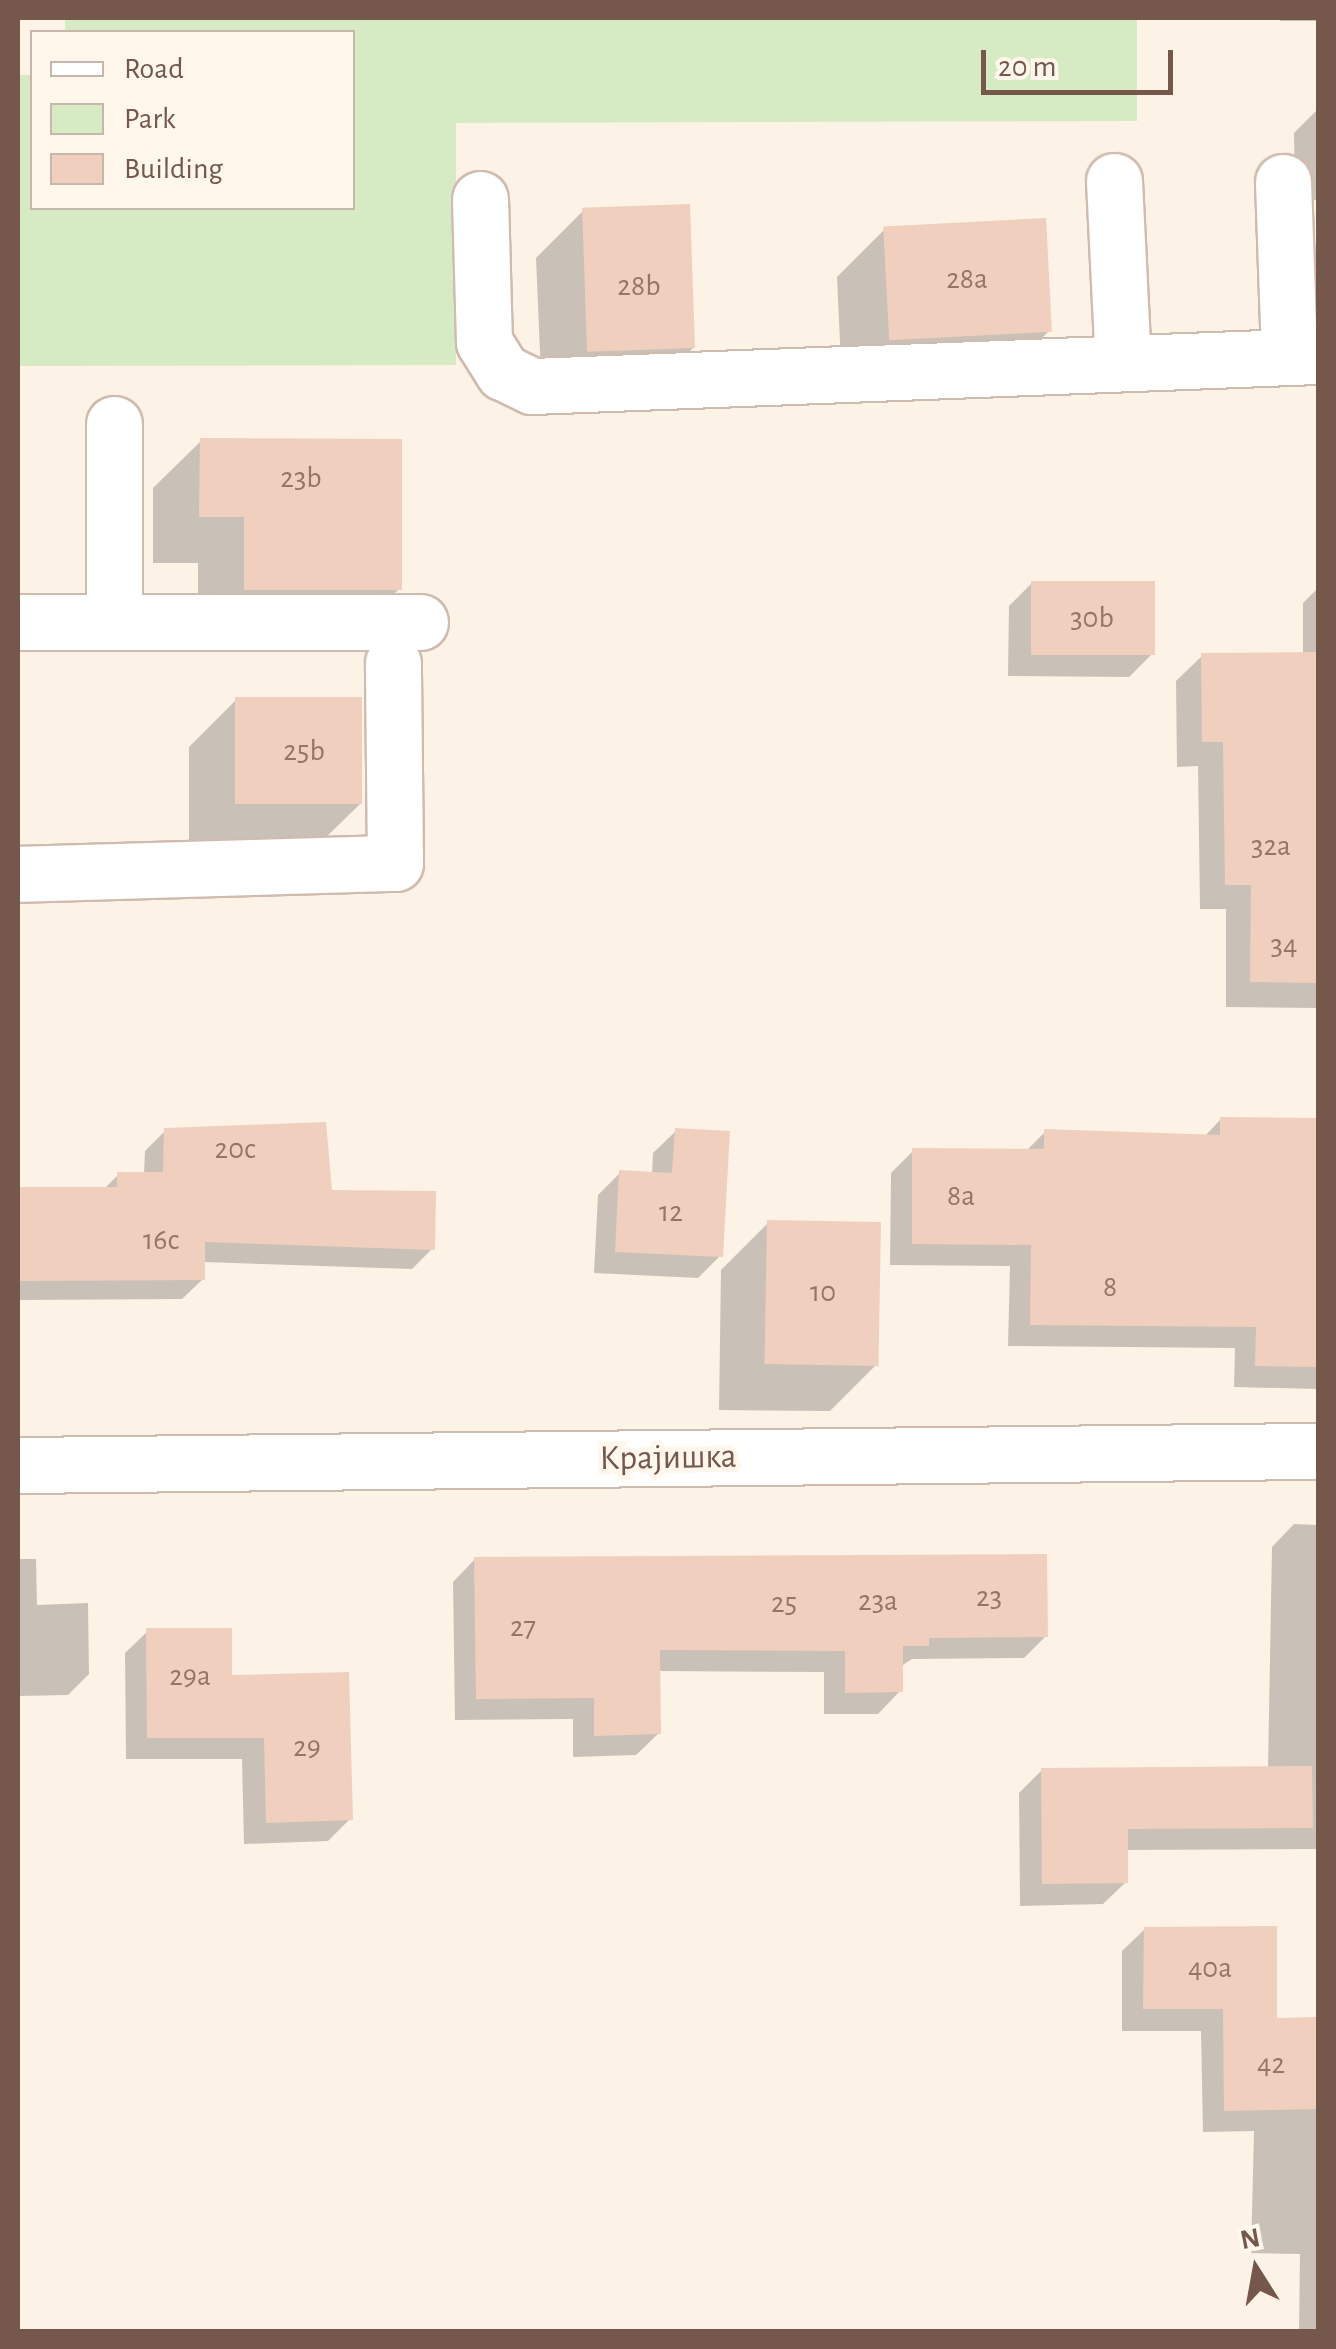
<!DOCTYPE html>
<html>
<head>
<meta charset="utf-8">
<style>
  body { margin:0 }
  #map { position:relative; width:1336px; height:2349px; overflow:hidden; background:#fcf2e6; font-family:"Alegreya Sans",sans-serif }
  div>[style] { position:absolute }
  .green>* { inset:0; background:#d6eac4 }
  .shadow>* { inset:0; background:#0003; transform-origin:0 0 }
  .building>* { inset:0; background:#f1cfbe; transform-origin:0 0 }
  .roads { filter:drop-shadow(2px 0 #d0bbaf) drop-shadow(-2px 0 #d0bbaf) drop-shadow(0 2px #d0bbaf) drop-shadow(0 -2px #d0bbaf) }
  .minor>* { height:55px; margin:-27.5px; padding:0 27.5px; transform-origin:27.5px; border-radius:27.5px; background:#fff }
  span { translate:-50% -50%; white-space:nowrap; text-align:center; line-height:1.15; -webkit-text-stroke:10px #fff6ec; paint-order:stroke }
  .number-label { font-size:30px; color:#947568 }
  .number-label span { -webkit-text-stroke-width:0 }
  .street-label { font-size:35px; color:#75574b }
  .frame { position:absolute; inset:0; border:20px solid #75574b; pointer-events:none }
  .legend { position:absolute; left:30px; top:30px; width:325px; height:180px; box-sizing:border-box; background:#fff6ec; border:2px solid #c8b6ac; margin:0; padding:12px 18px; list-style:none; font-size:30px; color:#75574b }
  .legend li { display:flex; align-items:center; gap:20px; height:50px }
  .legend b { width:50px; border:2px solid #c8b6ac }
  .north { position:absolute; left:1206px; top:2219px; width:100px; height:100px; -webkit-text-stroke:8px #fff6ec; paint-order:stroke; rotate:349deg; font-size:28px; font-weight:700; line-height:40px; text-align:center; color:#75574b }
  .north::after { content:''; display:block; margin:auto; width:35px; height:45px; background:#75574b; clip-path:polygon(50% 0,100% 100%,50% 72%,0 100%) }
  .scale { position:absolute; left:981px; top:50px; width:192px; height:45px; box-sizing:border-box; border:5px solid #75574b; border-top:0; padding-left:12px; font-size:30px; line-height:35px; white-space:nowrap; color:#75574b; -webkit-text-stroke:8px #fff6ec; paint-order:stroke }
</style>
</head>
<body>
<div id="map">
  <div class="green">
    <i style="clip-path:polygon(65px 18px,1137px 18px,1137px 121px,456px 123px,456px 365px,18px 366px,18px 75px,32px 75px,32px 208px,352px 208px,352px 32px,65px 32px)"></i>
  </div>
  <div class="shadow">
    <i style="left:1280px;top:18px;width:38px;height:3px"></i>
    <i style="clip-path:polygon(1318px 109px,1318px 200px,1295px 200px,1294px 133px)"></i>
    <i style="clip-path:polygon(583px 211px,694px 347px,647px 395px,542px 399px,536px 258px)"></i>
    <i style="clip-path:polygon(884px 230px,1049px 331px,1002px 378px,842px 386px,837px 277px)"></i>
    <i style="clip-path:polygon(201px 441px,399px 589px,352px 636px,198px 636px,198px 563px,153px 563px,153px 488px)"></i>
    <i style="clip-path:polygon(1032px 583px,1151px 655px,1129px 677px,1008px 676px,1009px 606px)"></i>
    <i style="clip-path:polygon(1318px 588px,1318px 1008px,1226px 1007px,1226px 909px,1200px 909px,1198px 766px,1177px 767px,1176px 681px,1202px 656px,1303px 655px,1303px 603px)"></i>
    <i style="clip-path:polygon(236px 700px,361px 803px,313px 850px,189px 850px,189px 747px)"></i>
    <i style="clip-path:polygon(1221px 1119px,1318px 1121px,1318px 1389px,1234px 1387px,1235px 1348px,1008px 1346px,1010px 1266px,890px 1265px,891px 1173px,913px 1151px,1026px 1151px,1045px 1132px,1204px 1137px)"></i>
    <i style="clip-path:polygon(165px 1131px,330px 1192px,432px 1249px,412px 1269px,203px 1262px,203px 1279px,182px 1299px,18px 1300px,18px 1190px,104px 1189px,118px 1175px,144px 1174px,145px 1151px)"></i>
    <i style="clip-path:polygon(676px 1131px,720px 1256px,698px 1278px,594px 1273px,598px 1195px,620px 1173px,652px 1175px,653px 1153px)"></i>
    <i style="clip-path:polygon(768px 1223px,877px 1364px,830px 1411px,719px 1410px,721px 1270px)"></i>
    <i style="clip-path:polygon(1294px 1524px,1318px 1525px,1318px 1849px,1125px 1850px,1126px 1882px,1103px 1904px,1020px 1906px,1019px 1793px,1042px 1770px,1268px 1769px,1272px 1547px)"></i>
    <i style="clip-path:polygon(18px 1559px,36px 1559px,37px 1605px,88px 1603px,89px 1674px,68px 1695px,18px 1696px)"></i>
    <i style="clip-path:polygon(475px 1559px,1046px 1636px,1024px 1658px,912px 1659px,900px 1667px,900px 1691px,878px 1714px,824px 1714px,824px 1672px,658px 1671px,659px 1733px,636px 1755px,573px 1757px,573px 1719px,455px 1720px,453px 1582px)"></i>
    <i style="clip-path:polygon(148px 1631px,230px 1678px,350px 1819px,328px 1841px,244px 1844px,242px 1759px,126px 1759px,125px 1653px)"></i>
    <i style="clip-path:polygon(1145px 1929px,1275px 2020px,1318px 2019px,1318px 2332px,1299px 2332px,1300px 2254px,1251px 2253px,1254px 2131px,1203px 2132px,1201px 2031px,1122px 2031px,1122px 1951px)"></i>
  </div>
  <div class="building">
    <i style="left:690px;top:204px;width:144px;height:108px;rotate:88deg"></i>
    <i style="left:1046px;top:218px;width:114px;height:163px;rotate:87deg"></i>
    <i style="clip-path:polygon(200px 438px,402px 439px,402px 590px,244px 590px,244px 517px,199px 517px)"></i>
    <i style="left:1031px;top:581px;width:124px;height:74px"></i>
    <i style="clip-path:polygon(1318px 652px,1318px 983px,1250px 982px,1251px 885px,1225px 885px,1223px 742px,1202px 742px,1201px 653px)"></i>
    <i style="left:235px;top:697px;width:127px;height:107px"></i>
    <i style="clip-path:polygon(1220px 1117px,1318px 1118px,1318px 1367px,1255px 1366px,1256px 1327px,1030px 1325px,1031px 1245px,912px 1244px,912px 1148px,1044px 1149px,1044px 1129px,1220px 1135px)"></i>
    <i style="clip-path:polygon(326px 1122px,332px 1190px,436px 1191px,435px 1250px,205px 1242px,205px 1280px,18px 1281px,18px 1187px,117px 1187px,117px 1172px,163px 1172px,164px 1128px)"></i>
    <i style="clip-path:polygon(675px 1128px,730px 1131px,723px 1257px,615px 1252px,619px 1170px,672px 1173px)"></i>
    <i style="left:767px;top:1220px;width:114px;height:144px;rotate:1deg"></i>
    <i style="clip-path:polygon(1047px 1554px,1048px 1637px,929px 1638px,929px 1646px,903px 1646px,903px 1692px,845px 1693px,845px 1651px,660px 1650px,661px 1734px,594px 1736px,594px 1698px,476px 1699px,474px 1557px)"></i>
    <i style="clip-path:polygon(146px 1628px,232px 1628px,232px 1675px,349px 1672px,353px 1820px,266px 1823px,264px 1738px,147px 1738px)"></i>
    <i style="clip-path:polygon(1312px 1766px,1313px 1828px,1128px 1829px,1128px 1883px,1042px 1884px,1041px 1768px)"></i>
    <i style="clip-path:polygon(1277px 1926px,1277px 2018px,1318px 2017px,1318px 2109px,1224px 2111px,1223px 2009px,1143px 2009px,1144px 1927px)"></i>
  </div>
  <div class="roads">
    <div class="minor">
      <i style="left:1114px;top:181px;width:181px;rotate:87.2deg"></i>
      <i style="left:1283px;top:182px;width:175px;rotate:88deg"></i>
      <i style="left:480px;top:199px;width:143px;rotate:88.4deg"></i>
      <i style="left:484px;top:342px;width:36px;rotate:58deg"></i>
      <i style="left:503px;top:372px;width:32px;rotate:26deg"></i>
      <i style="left:532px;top:386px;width:787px;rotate:-2.19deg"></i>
      <i style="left:114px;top:424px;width:198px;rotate:90deg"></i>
      <i style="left:18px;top:622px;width:402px"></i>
      <i style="left:18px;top:874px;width:377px;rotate:-1.7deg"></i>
      <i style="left:395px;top:863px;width:200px;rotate:-90.6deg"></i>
      <i style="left:18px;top:1465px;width:1300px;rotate:-0.62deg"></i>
    </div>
  </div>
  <div class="number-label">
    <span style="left:967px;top:279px">28a</span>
    <span style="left:639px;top:286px">28b</span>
    <span style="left:301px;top:478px">23b</span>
    <span style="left:1092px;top:618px">30b</span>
    <span style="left:304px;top:751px">25b</span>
    <span style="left:1271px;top:846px">32a</span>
    <span style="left:1284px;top:945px">34</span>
    <span style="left:235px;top:1149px">20c</span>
    <span style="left:961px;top:1196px">8a</span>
    <span style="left:671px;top:1212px">12</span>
    <span style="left:161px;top:1240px">16c</span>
    <span style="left:1110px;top:1287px">8</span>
    <span style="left:823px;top:1292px">10</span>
    <span style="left:989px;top:1597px">23</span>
    <span style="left:878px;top:1601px">23a</span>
    <span style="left:784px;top:1603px">25</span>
    <span style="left:523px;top:1627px">27</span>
    <span style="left:190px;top:1676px">29a</span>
    <span style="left:307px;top:1747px">29</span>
    <span style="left:1210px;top:1968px">40a</span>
    <span style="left:1271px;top:2064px">42</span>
  </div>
  <div class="street-label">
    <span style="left:668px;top:1458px;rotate:-1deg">Крајишка</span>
  </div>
  <div class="frame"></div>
  <ul class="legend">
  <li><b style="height:12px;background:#fff"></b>Road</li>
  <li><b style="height:28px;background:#d6eac4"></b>Park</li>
  <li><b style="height:28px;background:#f1cfbe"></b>Building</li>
  </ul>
  <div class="north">N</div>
  <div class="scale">20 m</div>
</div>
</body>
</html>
